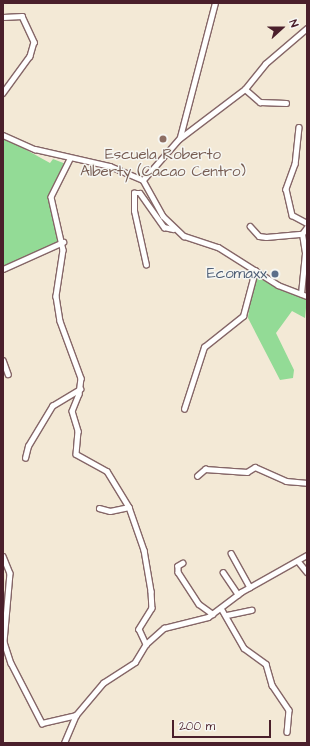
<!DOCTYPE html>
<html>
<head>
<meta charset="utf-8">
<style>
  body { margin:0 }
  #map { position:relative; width:310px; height:746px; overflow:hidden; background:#f3e9d6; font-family:"Architects Daughter",sans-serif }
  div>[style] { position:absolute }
  .green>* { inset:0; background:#93db96 }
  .roads { filter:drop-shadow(1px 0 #856667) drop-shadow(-1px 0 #856667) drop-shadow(0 1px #856667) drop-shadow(0 -1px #856667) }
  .minor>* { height:4.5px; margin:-2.25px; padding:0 2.25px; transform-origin:2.25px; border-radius:2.25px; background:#fff }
  .dots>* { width:11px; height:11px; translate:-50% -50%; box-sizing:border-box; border:2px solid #f6f6f2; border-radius:50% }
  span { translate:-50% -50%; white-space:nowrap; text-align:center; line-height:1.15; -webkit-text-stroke:3px #f6f6f2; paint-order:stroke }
  .education-label { font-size:15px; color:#785e54 }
  .service-label { font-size:15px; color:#4e5e75 }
  .right { translate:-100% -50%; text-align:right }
  .frame { position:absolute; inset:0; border:4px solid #4a1f2b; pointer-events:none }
  .north { position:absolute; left:262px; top:8px; width:40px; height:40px; -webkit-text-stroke:3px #f6f6f2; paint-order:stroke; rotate:69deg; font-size:11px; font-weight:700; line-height:16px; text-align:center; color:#4a1f2b }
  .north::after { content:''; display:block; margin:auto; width:14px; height:18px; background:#4a1f2b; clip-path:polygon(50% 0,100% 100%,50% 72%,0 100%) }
  .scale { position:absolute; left:172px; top:720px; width:99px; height:18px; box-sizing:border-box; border:2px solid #4a1f2b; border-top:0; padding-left:5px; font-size:12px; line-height:14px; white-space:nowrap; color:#4a1f2b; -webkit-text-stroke:3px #f6f6f2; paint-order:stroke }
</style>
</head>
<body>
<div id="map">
  <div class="green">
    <i style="clip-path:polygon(3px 137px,50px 163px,53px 159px,66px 164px,48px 199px,59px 242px,3px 266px)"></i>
    <i style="clip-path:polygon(253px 272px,275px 286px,307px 298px,305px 318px,292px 311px,276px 333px,294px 370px,293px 378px,280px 380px,248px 318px)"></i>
  </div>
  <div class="roads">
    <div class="minor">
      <i style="left:3px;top:17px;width:19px;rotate:-3deg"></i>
      <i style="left:22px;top:16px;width:29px;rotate:65deg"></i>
      <i style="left:34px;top:42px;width:15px;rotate:106deg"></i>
      <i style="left:30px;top:56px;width:46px;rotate:126.1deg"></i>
      <i style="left:245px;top:89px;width:20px;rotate:41deg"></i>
      <i style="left:260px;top:102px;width:26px;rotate:2deg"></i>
      <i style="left:299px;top:127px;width:37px;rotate:96deg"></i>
      <i style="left:295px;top:164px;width:27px;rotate:110deg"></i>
      <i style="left:286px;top:189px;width:27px;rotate:77deg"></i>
      <i style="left:292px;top:215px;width:17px;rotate:28deg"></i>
      <i style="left:3px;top:135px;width:35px;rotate:24deg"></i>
      <i style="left:35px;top:149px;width:77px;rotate:12.8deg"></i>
      <i style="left:110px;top:166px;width:36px;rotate:23deg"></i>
      <i style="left:143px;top:180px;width:41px;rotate:60.9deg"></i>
      <i style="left:163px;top:216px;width:29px;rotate:44deg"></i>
      <i style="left:184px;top:236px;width:36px;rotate:18deg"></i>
      <i style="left:218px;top:247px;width:71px;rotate:32.3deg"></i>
      <i style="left:278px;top:285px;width:31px;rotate:21deg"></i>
      <i style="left:180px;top:137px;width:138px;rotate:-75.4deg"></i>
      <i style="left:70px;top:159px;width:42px;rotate:116.6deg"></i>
      <i style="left:51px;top:197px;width:54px;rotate:77.2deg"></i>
      <i style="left:63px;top:250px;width:47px;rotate:98.7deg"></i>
      <i style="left:56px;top:296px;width:25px;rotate:81deg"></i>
      <i style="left:60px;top:321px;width:61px;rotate:69.8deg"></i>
      <i style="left:81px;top:378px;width:16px;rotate:97deg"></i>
      <i style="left:79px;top:394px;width:18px;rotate:112deg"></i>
      <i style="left:72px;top:411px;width:21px;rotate:73deg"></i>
      <i style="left:78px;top:431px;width:23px;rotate:95deg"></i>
      <i style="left:76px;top:454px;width:35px;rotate:29deg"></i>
      <i style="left:107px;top:471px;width:42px;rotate:58.6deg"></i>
      <i style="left:129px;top:507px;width:46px;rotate:70.8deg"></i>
      <i style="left:144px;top:550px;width:42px;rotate:80.3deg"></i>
      <i style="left:151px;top:591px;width:17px;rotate:87deg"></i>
      <i style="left:152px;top:608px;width:25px;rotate:122deg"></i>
      <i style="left:139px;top:629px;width:17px;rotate:65deg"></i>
      <i style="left:143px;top:180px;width:55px;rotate:-48.7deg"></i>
      <i style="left:179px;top:139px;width:83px;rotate:-37.1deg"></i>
      <i style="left:245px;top:89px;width:32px;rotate:-51deg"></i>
      <i style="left:265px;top:64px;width:55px;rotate:-40.6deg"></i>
      <i style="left:250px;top:226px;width:13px;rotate:48deg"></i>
      <i style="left:259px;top:236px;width:7px;rotate:8deg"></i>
      <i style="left:266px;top:237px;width:36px;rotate:-5deg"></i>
      <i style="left:146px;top:265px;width:55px;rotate:-102.5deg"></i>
      <i style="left:134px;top:211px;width:18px;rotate:-90deg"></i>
      <i style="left:134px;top:193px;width:6px"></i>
      <i style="left:140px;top:193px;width:42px;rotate:54.8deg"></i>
      <i style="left:164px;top:227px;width:9px;rotate:13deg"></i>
      <i style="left:3px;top:269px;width:66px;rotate:-24.2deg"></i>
      <i style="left:301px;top:294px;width:41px;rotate:-84.4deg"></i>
      <i style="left:305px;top:253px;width:19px;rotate:-99deg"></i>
      <i style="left:302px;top:234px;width:9px;rotate:-54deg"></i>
      <i style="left:3px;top:360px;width:15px;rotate:70deg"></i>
      <i style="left:184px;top:409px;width:65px;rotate:-72.1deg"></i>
      <i style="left:204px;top:347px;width:50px;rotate:-38.5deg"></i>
      <i style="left:243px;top:316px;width:47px;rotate:-75.1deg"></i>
      <i style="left:25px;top:458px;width:12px;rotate:-76deg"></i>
      <i style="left:28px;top:446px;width:47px;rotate:-59deg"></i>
      <i style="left:52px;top:406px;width:33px;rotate:-31deg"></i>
      <i style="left:197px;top:476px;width:11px;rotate:-41deg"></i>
      <i style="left:205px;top:469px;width:42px;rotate:4.1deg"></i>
      <i style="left:247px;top:472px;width:9px;rotate:-32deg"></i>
      <i style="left:255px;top:467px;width:34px;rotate:24deg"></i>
      <i style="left:286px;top:481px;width:21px;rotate:5deg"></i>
      <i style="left:99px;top:508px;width:11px;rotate:15deg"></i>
      <i style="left:110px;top:511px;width:19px;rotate:-12deg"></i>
      <i style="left:231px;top:553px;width:39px;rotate:61deg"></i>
      <i style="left:3px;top:556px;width:18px;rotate:68deg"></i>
      <i style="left:10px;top:573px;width:69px;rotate:95deg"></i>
      <i style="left:4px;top:642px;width:22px;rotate:72deg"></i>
      <i style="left:11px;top:663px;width:68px;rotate:62.7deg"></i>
      <i style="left:42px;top:723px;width:35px;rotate:-13deg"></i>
      <i style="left:298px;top:561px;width:14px;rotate:51deg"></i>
      <i style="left:183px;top:563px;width:6px;rotate:149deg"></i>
      <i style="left:178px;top:566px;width:6px;rotate:90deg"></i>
      <i style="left:178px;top:572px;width:38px;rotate:57deg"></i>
      <i style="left:199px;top:604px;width:17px;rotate:36deg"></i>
      <i style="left:223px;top:572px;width:27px;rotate:56deg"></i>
      <i style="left:221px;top:608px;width:46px;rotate:60.1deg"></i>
      <i style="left:244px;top:648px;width:27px;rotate:36deg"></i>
      <i style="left:266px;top:664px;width:22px;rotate:74deg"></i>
      <i style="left:272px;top:685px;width:30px;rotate:56deg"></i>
      <i style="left:289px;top:710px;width:22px;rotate:95deg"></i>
      <i style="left:227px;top:615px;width:25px;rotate:-12deg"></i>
      <i style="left:64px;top:743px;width:30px;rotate:-67deg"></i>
      <i style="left:76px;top:715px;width:42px;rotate:-49.8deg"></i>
      <i style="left:103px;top:683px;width:38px;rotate:-33deg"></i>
      <i style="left:135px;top:662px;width:21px;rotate:-59deg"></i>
      <i style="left:146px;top:644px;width:24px;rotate:-42deg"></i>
      <i style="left:164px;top:628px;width:45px;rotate:-14deg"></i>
      <i style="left:208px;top:617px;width:41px;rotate:-37.1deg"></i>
      <i style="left:241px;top:592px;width:76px;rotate:-29.3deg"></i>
    </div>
  </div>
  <div class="dots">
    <i style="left:163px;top:139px;background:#8d6e63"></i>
    <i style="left:275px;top:274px;background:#5c6f8a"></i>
  </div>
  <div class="education-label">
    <span style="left:163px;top:163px">Escuela Roberto<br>Alberty (Cacao Centro)</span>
  </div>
  <div class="service-label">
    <span class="right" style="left:267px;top:274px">Ecomaxx</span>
  </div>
  <div class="frame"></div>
  <div class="north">N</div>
  <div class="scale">200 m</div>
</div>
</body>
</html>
